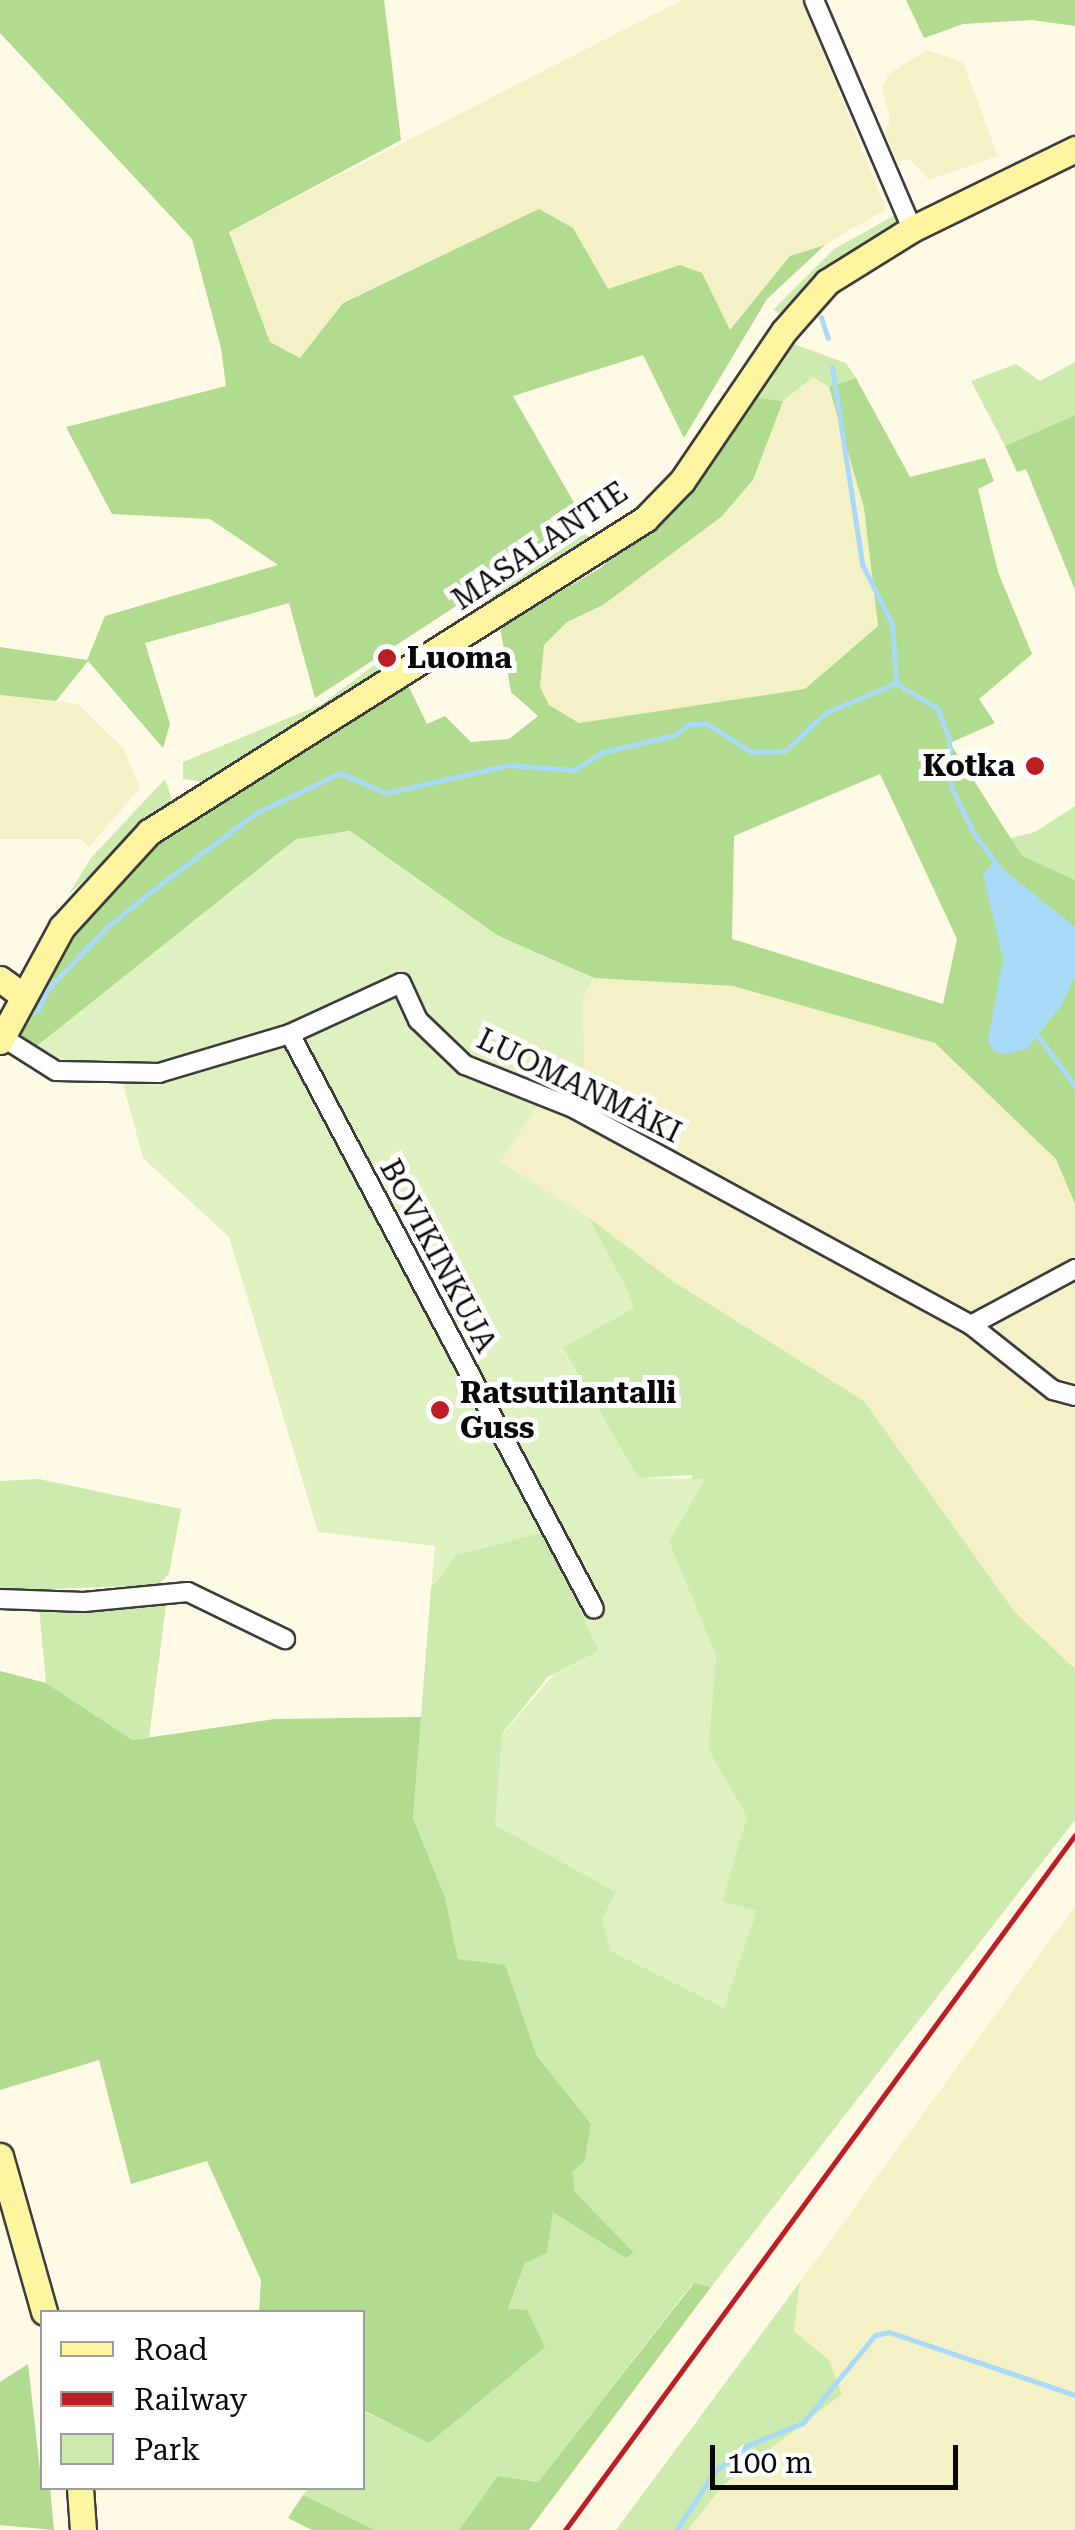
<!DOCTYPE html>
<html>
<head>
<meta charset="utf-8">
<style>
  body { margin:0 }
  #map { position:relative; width:1075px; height:2530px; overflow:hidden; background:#fffae6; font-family:"Roboto Serif",serif }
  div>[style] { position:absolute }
  .farmland>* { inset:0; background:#f5f1c6 }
  .green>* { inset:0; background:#cdeaaf }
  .forest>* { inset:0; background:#b1db8e }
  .pitch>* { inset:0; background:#e0f1c1 }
  .water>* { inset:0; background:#a9daf8 }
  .stream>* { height:5px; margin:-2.5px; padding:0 2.5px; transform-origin:2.5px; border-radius:2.5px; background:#a9daf8 }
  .roads { filter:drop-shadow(2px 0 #3c3c3c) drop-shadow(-2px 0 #3c3c3c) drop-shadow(0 2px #3c3c3c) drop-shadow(0 -2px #3c3c3c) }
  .street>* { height:18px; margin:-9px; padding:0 9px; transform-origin:9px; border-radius:9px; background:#fff }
  .secondary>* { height:25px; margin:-12.5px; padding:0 12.5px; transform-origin:12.5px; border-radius:12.5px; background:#fff5a1 }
  .rail>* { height:5px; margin:-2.5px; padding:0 2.5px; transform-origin:2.5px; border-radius:2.5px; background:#bd1e25 }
  .dots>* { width:28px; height:28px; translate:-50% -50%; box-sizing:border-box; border:5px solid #fff; border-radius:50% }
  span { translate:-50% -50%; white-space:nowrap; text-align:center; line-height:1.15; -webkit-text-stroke:10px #fff; paint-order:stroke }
  .street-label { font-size:30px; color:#090909 }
  .poi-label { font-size:30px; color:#090909; font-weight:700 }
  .left { translate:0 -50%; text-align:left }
  .right { translate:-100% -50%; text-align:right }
  .legend { position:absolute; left:40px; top:2310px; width:325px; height:180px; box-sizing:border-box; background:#fff; border:2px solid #9d9d9d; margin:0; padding:12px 18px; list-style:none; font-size:30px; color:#090909 }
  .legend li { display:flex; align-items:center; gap:20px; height:50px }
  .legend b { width:50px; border:2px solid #9d9d9d }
  .scale { position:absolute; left:710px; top:2445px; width:248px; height:45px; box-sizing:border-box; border:5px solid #090909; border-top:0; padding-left:12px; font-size:30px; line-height:35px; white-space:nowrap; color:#090909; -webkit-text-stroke:8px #fff; paint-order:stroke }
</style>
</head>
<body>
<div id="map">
  <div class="farmland">
    <i style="clip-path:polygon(682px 0,802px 0,886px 209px,825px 245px,790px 256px,730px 331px,680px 265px,608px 290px,573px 228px,539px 210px,343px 302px,301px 358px,270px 343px,229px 232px)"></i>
    <i style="clip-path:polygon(926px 50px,963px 62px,998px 156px,929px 180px,910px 159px,897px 161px,885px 135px,890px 119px,882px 88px,889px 74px)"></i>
    <i style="clip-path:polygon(813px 377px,829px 387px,864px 508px,878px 626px,805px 689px,579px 723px,549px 705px,540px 687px,544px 645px,567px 622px,603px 605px,753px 480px,783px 401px)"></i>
    <i style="clip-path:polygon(0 695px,78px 704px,124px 749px,140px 788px,89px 847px,81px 839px,0 839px)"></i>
    <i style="clip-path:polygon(594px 978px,733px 986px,935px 1043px,979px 1079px,1056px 1159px,1075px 1204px,1075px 1394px,992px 1340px,998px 1328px,585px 1110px,583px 997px)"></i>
    <i style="clip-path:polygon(541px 1101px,969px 1337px,1048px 1397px,1075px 1402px,1075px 1669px,1014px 1611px,864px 1401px,674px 1282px,588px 1217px,501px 1163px)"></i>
    <i style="clip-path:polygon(1075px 1906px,1075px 2530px,688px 2530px,724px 2484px,841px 2394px,829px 2360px,794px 2331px,800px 2282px)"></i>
  </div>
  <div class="green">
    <i style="clip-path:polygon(897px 214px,896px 223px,809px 283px,783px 315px,773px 310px,834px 249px)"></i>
    <i style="clip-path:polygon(791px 343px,846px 363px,856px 378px,829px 387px,813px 377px,783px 401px,753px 397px)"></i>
    <i style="clip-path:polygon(1075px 362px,1075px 415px,1005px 446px,971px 381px,1016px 364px,1040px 381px)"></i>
    <i style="clip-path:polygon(583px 532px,593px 540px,465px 613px,465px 610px)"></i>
    <i style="clip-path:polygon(380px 661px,384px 664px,363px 684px,203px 782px,183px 779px,183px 762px,322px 704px)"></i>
    <i style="clip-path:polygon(165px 779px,172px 799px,68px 895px,91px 858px)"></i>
    <i style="clip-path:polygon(1075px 806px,1075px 880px,1022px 857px,1010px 838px,1035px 832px)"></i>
    <i style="clip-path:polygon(588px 1217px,674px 1282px,864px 1401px,1014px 1611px,1075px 1669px,1075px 1820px,711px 2287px,693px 2283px,538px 2482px,498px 2476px,459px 2530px,375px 2530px,303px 2495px,308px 2488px,362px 2488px,365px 2412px,429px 2442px,508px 2310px,525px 2263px,547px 2253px,553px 2211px,626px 2258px,634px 2253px,575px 2192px,571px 2172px,585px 2161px,591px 2124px,537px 2056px,505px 1966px,458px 1959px,445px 1897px,413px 1818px,431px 1588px,456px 1555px,544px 1531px,599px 1651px,548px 1677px,502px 1734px,496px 1825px,616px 1892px,757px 1912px,722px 1902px,746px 1817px,708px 1749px,716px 1657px,669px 1542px,693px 1475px,638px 1478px,562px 1347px,626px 1288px)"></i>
    <i style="clip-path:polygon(39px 1479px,181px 1509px,169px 1574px,158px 1585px,0 1591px,0 1481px)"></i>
    <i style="clip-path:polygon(167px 1598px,149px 1737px,131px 1740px,46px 1683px,39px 1607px)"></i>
    <i style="clip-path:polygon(800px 2282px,794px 2331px,829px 2360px,842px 2394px,724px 2484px,688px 2530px,616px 2530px)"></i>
  </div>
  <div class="forest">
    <i style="clip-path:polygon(0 0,384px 0,401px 140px,229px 232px,270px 342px,300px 358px,343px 303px,539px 209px,573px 228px,608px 289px,680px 265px,702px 273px,730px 330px,790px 256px,825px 245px,767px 299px,684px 438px,643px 355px,513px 396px,585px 522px,315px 698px,289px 603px,145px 643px,170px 724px,163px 748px,88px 661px,56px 701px,0 695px,0 647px,87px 660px,105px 616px,278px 565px,210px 519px,112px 514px,66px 427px,226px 386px,221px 348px,192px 239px,0 33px)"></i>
    <i style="clip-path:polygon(906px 0,1075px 0,1075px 26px,1032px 20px,963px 24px,924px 38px)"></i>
    <i style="clip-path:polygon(evenodd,856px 378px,910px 477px,985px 458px,994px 481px,978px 489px,998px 572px,1032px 654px,979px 699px,995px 723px,950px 743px,1022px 856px,1075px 880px,1075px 1204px,1056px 1159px,935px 1043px,733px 986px,594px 978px,498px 936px,350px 831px,296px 840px,37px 1046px,23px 1037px,19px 1030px,44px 970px,87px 908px,150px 841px,406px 681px,427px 724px,445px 716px,471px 742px,509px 739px,538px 716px,511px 692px,500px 627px,602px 567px,753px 397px,783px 401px,753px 480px,721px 517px,603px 605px,567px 622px,544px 645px,540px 687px,549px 705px,579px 723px,805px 689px,878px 626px,864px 508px,829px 387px,856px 378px,880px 774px,957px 939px,943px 1004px,732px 939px,734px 836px,880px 774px)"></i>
    <i style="clip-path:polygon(1075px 415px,1075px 590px,1026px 469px,1017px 472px,1005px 446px)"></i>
    <i style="clip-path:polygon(0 1671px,46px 1683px,132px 1740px,275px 1719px,421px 1717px,413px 1818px,445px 1897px,458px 1959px,505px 1965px,537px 2056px,591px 2124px,585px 2161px,572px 2172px,575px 2192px,634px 2253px,626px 2258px,553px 2212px,547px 2253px,525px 2263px,508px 2309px,527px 2310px,545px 2347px,429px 2443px,363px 2410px,362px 2312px,259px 2312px,261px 2280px,207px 2161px,131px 2184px,99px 2060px,0 2090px)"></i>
    <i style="clip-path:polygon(694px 2283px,711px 2287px,529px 2530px,459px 2530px,498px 2476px,538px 2482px)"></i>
    <i style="clip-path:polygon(28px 2364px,42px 2488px,50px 2488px,54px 2530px,0 2525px,0 2382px)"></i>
    <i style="clip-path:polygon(303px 2495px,375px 2530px,312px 2530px,288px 2518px)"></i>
  </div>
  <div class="pitch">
    <i style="clip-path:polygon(350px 831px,497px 935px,594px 978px,583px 997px,585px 1110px,578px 1121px,541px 1101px,501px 1162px,588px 1217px,626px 1288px,634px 1308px,562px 1348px,638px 1478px,705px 1479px,669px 1542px,716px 1657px,708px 1749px,747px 1817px,722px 1902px,757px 1911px,724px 2008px,610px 1951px,602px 1919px,616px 1892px,495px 1825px,502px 1735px,553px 1675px,599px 1651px,544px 1532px,456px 1555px,431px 1588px,435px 1546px,318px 1532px,229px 1237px,143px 1158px,118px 1065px,64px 1061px,37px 1046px,296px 839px)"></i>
  </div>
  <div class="water">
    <i style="clip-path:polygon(994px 862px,1075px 927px,1075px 977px,1061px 1006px,1027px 1049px,1006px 1054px,994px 1052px,988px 1041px,1003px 959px,983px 874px)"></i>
  </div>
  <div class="stream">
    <i style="left:821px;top:317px;width:22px;rotate:72deg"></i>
    <i style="left:832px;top:367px;width:199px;rotate:81.3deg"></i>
    <i style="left:862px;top:564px;width:67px;rotate:63.4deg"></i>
    <i style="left:892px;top:624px;width:59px;rotate:86.1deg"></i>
    <i style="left:25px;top:1015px;width:14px;rotate:-21deg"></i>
    <i style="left:38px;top:1010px;width:23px;rotate:-65deg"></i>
    <i style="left:48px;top:989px;width:84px;rotate:-46.4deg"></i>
    <i style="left:106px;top:928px;width:60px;rotate:-39deg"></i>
    <i style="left:153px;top:890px;width:129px;rotate:-36.8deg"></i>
    <i style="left:256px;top:813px;width:93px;rotate:-25.5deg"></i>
    <i style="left:340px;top:773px;width:50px;rotate:23.5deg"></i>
    <i style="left:386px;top:793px;width:125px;rotate:-12.9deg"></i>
    <i style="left:508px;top:765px;width:66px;rotate:4.3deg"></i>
    <i style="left:574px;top:770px;width:34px;rotate:-32deg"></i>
    <i style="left:603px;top:752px;width:74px;rotate:-13.3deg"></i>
    <i style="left:675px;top:735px;width:18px;rotate:-38deg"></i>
    <i style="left:689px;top:724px;width:18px"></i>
    <i style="left:707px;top:724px;width:53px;rotate:31.9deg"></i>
    <i style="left:752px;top:752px;width:33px;rotate:-2deg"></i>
    <i style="left:785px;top:751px;width:55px;rotate:-43.5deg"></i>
    <i style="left:825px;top:713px;width:77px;rotate:-22.9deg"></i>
    <i style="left:896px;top:683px;width:49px;rotate:31.8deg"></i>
    <i style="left:938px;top:709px;width:33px;rotate:70deg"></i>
    <i style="left:949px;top:740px;width:47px;rotate:87.6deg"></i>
    <i style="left:951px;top:787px;width:52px;rotate:63.9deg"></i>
    <i style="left:974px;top:834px;width:51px;rotate:52.9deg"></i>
    <i style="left:1035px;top:1032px;width:67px;rotate:53.5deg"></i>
    <i style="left:676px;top:2530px;width:71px;rotate:-56.5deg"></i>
    <i style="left:715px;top:2471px;width:42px;rotate:-38.2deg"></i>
    <i style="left:748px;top:2445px;width:59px;rotate:-21.8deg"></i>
    <i style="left:803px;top:2423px;width:114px;rotate:-50.7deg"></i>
    <i style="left:875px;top:2335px;width:14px;rotate:-12deg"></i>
    <i style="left:889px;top:2332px;width:196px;rotate:18.7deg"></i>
  </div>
  <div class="roads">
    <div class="street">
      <i style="left:814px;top:0;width:249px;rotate:66.8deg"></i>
      <i style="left:290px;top:1034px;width:650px;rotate:62.13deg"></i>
      <i style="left:2px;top:1037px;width:64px;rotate:32.2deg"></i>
      <i style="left:56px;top:1071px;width:103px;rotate:1.1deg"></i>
      <i style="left:159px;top:1073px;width:137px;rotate:-16.6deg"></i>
      <i style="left:290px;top:1034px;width:122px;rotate:-24.7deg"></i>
      <i style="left:401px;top:983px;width:41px;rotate:65.3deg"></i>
      <i style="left:418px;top:1020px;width:65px;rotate:43.8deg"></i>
      <i style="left:465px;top:1065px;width:116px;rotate:21.7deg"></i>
      <i style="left:573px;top:1108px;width:453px;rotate:28.6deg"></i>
      <i style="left:971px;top:1325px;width:105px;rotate:38.4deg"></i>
      <i style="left:1053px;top:1390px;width:23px;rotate:15deg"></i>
      <i style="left:971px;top:1325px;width:118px;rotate:-28.3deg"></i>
      <i style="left:0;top:1599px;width:84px;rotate:2deg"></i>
      <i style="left:84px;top:1602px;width:104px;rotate:-5.5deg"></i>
      <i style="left:188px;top:1592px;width:108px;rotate:25.9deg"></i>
    </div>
    <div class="secondary">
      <i style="left:0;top:979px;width:27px;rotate:36deg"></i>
      <i style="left:0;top:1041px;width:130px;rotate:-61.5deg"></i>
      <i style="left:62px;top:927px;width:129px;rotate:-47.5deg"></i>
      <i style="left:149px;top:832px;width:587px;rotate:-32.25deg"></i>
      <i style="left:645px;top:519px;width:53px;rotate:-45.8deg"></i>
      <i style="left:682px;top:481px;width:181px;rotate:-55.8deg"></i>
      <i style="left:784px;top:331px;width:65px;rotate:-48.7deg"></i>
      <i style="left:827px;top:282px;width:100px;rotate:-31.9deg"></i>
      <i style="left:912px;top:229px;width:182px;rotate:-26.1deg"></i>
      <i style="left:0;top:2156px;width:162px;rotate:74.2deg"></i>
      <i style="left:80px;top:2488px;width:42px;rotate:85.9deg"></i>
    </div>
  </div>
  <div class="rail">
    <i style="left:565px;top:2530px;width:862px;rotate:-53.73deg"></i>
  </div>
  <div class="dots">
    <i style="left:387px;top:658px;background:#bd1e25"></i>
    <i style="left:1035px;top:766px;background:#bd1e25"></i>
    <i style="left:440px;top:1410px;background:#bd1e25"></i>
  </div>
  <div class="street-label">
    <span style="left:540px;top:546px;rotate:-34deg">MASALANTIE</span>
    <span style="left:579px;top:1086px;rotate:26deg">LUOMANMÄKI</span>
    <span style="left:438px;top:1256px;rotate:62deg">BOVIKINKUJA</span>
  </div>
  <div class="poi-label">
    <span class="left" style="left:407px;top:658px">Luoma</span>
    <span class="right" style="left:1015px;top:766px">Kotka</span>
    <span class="left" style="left:460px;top:1410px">Ratsutilantalli<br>Guss</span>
  </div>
  <ul class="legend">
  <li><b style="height:12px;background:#fff5a1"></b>Road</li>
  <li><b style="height:12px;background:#bd1e25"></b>Railway</li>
  <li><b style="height:28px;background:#cdeaaf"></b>Park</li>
  </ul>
  <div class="scale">100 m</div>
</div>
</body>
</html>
